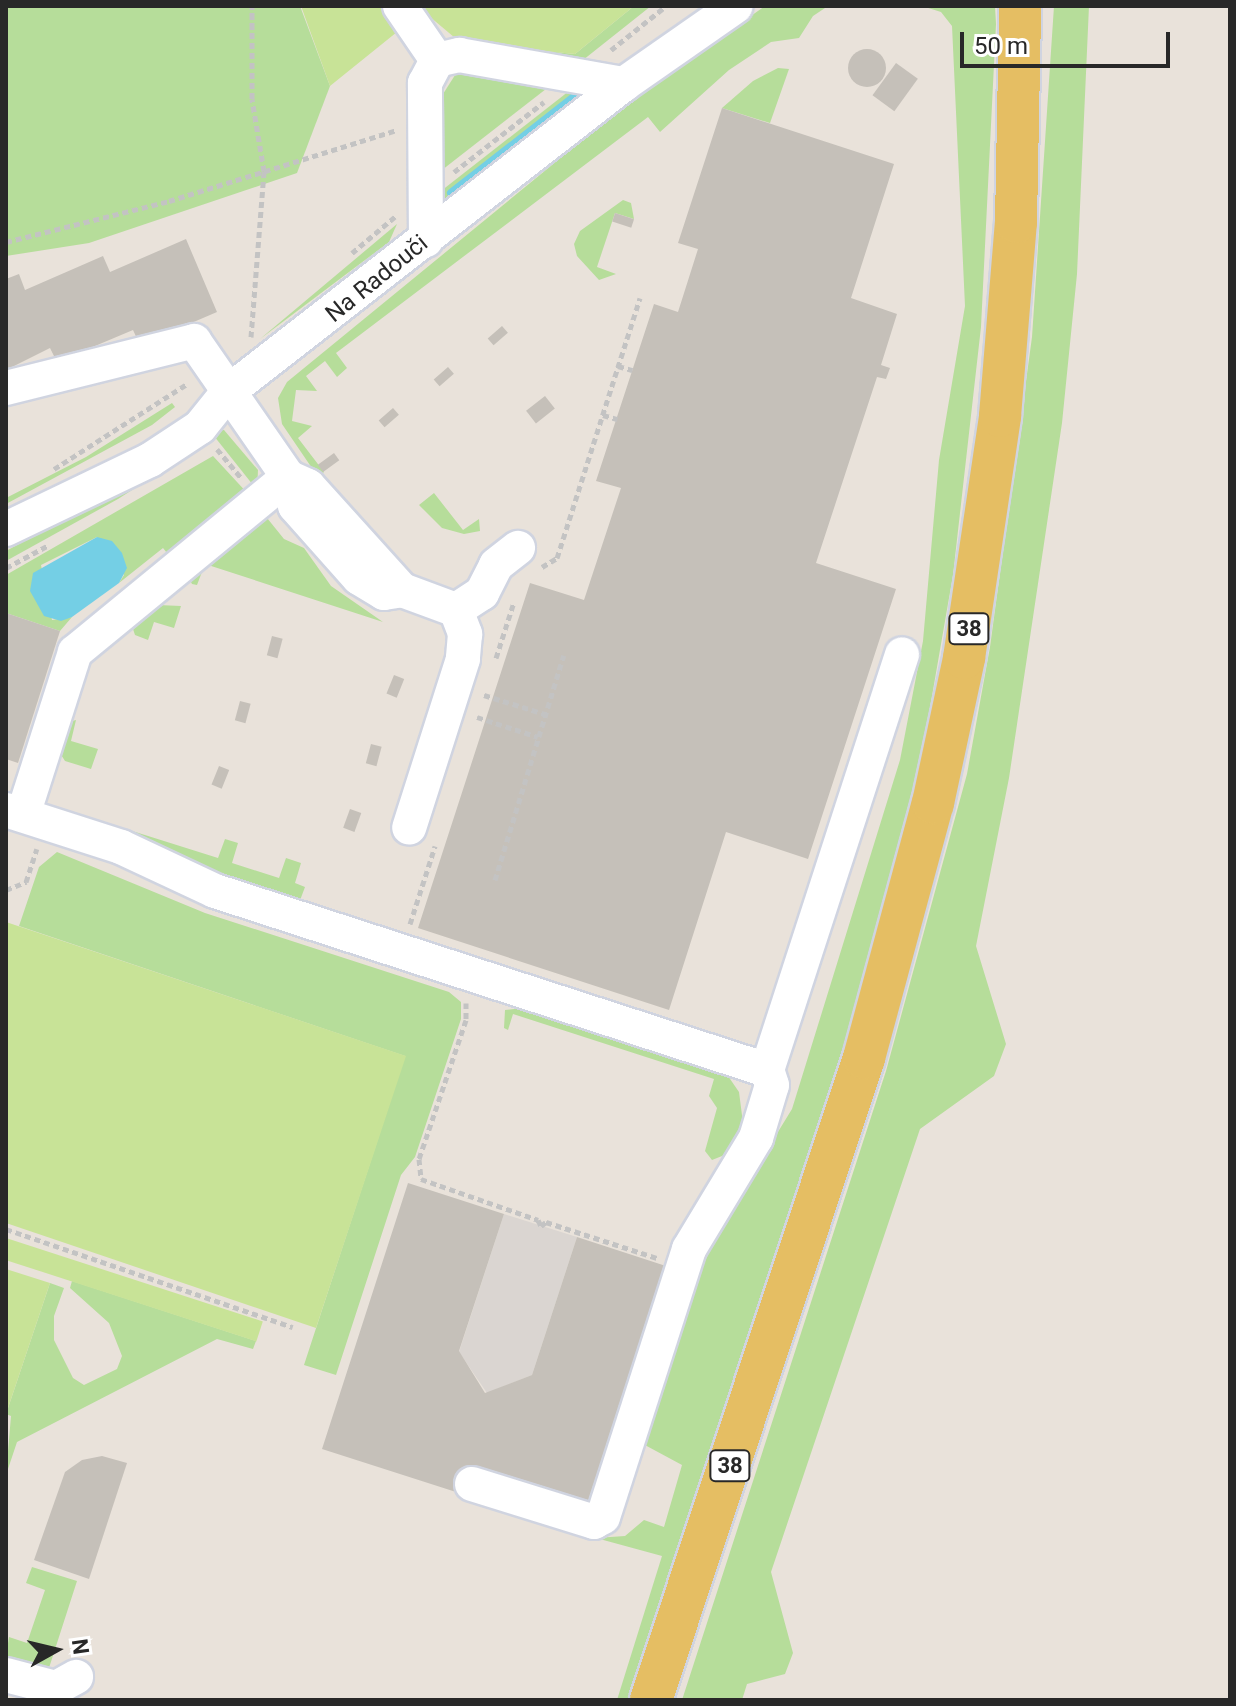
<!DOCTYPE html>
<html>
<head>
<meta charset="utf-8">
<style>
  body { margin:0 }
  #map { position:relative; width:1236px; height:1706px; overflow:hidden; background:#e9e2da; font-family:Roboto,sans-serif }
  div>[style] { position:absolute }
  .green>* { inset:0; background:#b6dd9a }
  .pitch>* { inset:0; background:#c8e397; transform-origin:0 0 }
  .plaza>* { inset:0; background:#dad5d1 }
  .water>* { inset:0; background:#74cfe5 }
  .stream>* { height:8px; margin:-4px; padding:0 4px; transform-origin:4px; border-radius:4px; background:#74cfe5 }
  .building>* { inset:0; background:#c5c0b9; transform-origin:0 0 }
  .round { border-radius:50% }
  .path>* { height:5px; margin-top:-2.5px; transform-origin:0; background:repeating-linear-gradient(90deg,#c3c3c3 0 6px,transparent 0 10px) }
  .roads { filter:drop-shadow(2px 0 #d0d4e0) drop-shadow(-2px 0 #d0d4e0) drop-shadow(0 2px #d0d4e0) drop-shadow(0 -2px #d0d4e0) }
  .minor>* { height:34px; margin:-17px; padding:0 17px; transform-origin:17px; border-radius:17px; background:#fff }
  .major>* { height:42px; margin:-21px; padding:0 21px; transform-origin:21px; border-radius:21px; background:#e5be63 }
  span { translate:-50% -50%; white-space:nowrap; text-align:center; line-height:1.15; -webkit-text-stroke:6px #fff; paint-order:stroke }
  .shield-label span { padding:2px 6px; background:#fff; border:2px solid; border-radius:6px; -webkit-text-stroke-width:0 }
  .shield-label { font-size:22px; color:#282828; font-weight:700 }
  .street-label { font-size:24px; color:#282828 }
  .frame { position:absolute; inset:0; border:8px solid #282828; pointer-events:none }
  .north { position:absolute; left:16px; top:1610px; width:80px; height:80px; -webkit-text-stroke:6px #fff; paint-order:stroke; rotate:82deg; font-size:22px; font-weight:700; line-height:32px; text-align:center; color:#282828 }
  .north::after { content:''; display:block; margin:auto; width:28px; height:36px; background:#282828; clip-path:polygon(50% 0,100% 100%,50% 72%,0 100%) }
  .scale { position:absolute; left:960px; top:32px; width:210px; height:36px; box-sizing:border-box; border:4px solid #282828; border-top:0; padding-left:10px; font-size:24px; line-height:28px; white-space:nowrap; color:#282828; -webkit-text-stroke:6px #fff; paint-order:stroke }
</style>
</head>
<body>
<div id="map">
  <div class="green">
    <i style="clip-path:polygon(6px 6px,300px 6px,330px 86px,297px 173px,89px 243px,6px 256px)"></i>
    <i style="clip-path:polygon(634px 6px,651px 6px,578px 64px,492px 46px,575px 54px)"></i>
    <i style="clip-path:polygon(765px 6px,828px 6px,813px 16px,799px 38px,771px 42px,729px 70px,660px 132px,648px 117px,336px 353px,347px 368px,337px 377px,325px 361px,306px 376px,317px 391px,296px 390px,292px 421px,312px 426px,298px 438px,324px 472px,318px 477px,282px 424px,278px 398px,287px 382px,634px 98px)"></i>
    <i style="clip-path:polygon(922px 6px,995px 6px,996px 24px,981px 327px,953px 575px,920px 765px,843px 1053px,630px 1700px,617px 1700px,662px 1556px,596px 1538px,625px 1536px,644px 1520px,664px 1527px,682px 1465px,643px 1444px,691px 1274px,792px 1109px,900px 760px,923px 641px,939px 460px,965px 306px,952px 26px,941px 12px)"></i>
    <i style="clip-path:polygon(1054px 6px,1089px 6px,1077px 274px,1062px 423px,1009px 778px,976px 946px,1006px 1044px,994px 1076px,920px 1129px,771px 1572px,793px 1653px,785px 1674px,747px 1684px,742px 1700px,682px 1700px,886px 1071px,967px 774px,990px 647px,1032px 337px)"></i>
    <i style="clip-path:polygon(778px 68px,789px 69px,770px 123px,722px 108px,753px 81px)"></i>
    <i style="clip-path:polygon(457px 72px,555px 82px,442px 170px,443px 94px)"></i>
    <i style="clip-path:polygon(578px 84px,599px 87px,443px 201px,441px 191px)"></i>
    <i style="clip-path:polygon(623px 200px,631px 203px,634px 219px,615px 213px,597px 267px,616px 274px,599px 280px,577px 256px,574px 244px,580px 231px)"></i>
    <i style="clip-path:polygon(397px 224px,389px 242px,260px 339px)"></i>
    <i style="clip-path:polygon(172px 403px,175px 407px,152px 425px,6px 504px,6px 498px,86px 457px)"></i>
    <i style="clip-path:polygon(224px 430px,258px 470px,257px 490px,210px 431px)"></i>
    <i style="clip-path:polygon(204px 444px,118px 499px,6px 561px,6px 551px)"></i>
    <i style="clip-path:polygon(213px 456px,250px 496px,171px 558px,163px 548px,119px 583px,124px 575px,97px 537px,41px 565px,52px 620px,72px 617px,60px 631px,6px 613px,6px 575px)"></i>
    <i style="clip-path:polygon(434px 493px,463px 530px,479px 519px,480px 531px,464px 534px,442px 528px,419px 505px)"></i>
    <i style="clip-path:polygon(263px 513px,284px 539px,304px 548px,331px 586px,383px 622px,205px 564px,197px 585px,192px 584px,189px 578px)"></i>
    <i style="clip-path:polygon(158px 605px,181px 606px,174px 628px,154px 622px,148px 640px,135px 635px,132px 626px)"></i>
    <i style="clip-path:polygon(76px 720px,71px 741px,98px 749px,91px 769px,65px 761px,58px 750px,69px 722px)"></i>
    <i style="clip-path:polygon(129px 830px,218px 858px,225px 839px,238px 843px,232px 863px,279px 878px,286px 858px,301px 863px,295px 883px,305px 887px,299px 903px,217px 876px)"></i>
    <i style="clip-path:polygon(57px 852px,205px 913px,449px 992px,461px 1002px,461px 1019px,415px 1157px,401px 1175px,336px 1375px,304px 1365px,405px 1056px,19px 926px,39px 867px)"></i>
    <i style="clip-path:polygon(522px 1008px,728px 1076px,739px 1092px,743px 1123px,727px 1154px,712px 1160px,705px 1151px,717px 1108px,709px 1096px,714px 1079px,513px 1014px,508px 1030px,504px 1028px,505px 1010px)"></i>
    <i style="clip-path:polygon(72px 1281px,256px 1341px,253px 1349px,217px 1339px,17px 1442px,6px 1475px,11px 1416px,6px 1414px,50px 1283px,64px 1288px,54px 1316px,54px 1340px,73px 1378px,84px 1385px,117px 1369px,122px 1356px,109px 1323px,70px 1288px)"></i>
    <i style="clip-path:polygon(32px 1567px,77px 1581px,48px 1671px,6px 1656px,9px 1637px,27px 1643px,45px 1590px,26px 1583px)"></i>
  </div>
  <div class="pitch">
    <i style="clip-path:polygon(301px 6px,634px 6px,575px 54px,461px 43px,423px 11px,330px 86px)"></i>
    <i style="clip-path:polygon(6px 922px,406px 1056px,316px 1328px,6px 1223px)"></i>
    <i style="left:6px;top:1238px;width:270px;height:21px;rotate:18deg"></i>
    <i style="clip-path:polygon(6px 1269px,50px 1283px,6px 1414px)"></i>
  </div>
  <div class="plaza">
    <i style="clip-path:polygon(504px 1214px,577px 1237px,532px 1375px,487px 1393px,459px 1352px)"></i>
  </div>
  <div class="water">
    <i style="clip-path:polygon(97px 537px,112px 541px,122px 553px,127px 568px,119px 583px,72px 617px,61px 621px,44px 616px,30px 591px,33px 573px)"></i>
  </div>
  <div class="stream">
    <i style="left:451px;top:193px;width:156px;rotate:-38deg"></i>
  </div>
  <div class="building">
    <i class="round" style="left:848px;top:49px;width:38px;height:38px"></i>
    <i style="left:896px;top:63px;width:27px;height:40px;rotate:36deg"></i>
    <i style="clip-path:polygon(722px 108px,894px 164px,851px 298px,897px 314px,881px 365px,890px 368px,886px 379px,877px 377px,816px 563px,896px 589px,808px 859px,726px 832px,669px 1010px,418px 928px,530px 583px,584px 600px,621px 488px,596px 481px,654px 304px,678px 312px,698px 249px,678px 243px)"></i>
    <i style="left:615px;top:213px;width:20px;height:9px;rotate:18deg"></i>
    <i style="clip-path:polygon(186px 239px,217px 312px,140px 345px,133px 330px,57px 362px,50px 348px,6px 370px,6px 279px,19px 274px,25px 290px,103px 256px,110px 272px)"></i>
    <i style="left:502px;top:326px;width:9px;height:19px;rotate:49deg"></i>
    <i style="left:448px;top:367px;width:9px;height:19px;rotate:49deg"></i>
    <i style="left:545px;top:396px;width:16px;height:24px;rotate:52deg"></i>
    <i style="left:393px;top:408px;width:9px;height:19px;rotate:49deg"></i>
    <i style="left:334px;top:453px;width:9px;height:20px;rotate:54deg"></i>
    <i style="clip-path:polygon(6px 613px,60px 631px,18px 763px,6px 759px)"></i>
    <i style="left:272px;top:636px;width:11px;height:20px;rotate:15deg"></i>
    <i style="left:394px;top:675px;width:11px;height:20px;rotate:22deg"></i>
    <i style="left:240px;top:701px;width:11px;height:20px;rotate:15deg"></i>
    <i style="left:371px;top:744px;width:11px;height:20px;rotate:15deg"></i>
    <i style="left:219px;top:766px;width:11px;height:20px;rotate:22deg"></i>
    <i style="left:350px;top:809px;width:12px;height:20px;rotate:20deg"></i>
    <i style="clip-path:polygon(408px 1183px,504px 1214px,459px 1351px,485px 1393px,532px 1375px,577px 1237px,672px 1268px,594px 1511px,463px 1468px,456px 1492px,322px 1449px)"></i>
    <i style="clip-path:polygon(102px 1456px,127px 1463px,89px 1579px,34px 1560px,65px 1472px,82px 1460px)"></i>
  </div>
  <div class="path">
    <i style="left:611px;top:50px;width:70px;rotate:-38.7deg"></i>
    <i style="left:454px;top:172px;width:114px;rotate:-37.9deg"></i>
    <i style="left:6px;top:242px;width:168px;rotate:-14.1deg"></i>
    <i style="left:169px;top:201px;width:239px;rotate:-17.3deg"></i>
    <i style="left:352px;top:253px;width:59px;rotate:-40.2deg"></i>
    <i style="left:251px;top:337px;width:167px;rotate:-85.5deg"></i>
    <i style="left:264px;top:171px;width:73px;rotate:-99.5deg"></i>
    <i style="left:252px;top:99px;width:93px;rotate:-90deg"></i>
    <i style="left:618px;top:366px;width:15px;rotate:16deg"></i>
    <i style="left:603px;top:415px;width:15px;rotate:16deg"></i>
    <i style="left:217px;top:449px;width:38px;rotate:50deg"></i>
    <i style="left:54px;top:469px;width:158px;rotate:-32.6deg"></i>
    <i style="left:542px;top:567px;width:17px;rotate:-31deg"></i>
    <i style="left:557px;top:558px;width:273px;rotate:-72.3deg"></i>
    <i style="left:6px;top:568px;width:47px;rotate:-28.2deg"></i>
    <i style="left:496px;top:658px;width:59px;rotate:-72.2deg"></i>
    <i style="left:484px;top:695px;width:64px;rotate:17.3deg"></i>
    <i style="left:477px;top:717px;width:64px;rotate:18.2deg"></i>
    <i style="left:495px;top:880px;width:235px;rotate:-73deg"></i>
    <i style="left:6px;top:890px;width:22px;rotate:-22deg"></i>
    <i style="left:26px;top:882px;width:35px;rotate:-72deg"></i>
    <i style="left:410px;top:924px;width:82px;rotate:-72.2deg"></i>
    <i style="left:466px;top:1003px;width:17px;rotate:90deg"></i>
    <i style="left:466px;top:1020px;width:147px;rotate:108.7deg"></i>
    <i style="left:419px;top:1159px;width:20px;rotate:84deg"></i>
    <i style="left:421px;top:1179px;width:124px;rotate:19.3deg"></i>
    <i style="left:538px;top:1220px;width:7px;rotate:63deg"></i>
    <i style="left:541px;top:1226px;width:6px;rotate:-39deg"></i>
    <i style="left:546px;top:1222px;width:117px;rotate:18deg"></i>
    <i style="left:6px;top:1229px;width:303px;rotate:18.9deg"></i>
  </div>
  <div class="roads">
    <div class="minor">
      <i style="left:400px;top:6px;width:65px;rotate:55.6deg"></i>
      <i style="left:437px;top:60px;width:23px;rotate:-13deg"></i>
      <i style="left:459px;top:55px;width:168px;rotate:10deg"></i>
      <i style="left:426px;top:240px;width:157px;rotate:-90.4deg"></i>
      <i style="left:425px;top:83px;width:26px;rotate:-62deg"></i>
      <i style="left:6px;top:388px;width:194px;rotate:-14deg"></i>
      <i style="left:194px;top:341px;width:165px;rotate:55.3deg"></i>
      <i style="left:288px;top:477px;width:30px;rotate:76deg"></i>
      <i style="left:295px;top:506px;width:96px;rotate:48.4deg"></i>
      <i style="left:359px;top:578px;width:29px;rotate:31deg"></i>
      <i style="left:384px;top:593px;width:18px;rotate:-9deg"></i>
      <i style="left:288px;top:477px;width:22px;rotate:24deg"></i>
      <i style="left:308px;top:486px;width:140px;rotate:47.9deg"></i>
      <i style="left:402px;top:590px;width:58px;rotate:20.3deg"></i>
      <i style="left:456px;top:610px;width:26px;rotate:69deg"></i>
      <i style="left:465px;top:634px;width:25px;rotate:95deg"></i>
      <i style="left:463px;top:659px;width:177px;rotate:107.7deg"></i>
      <i style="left:6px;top:529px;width:160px;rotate:-25.6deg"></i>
      <i style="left:150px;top:460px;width:60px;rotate:-33.4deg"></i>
      <i style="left:200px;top:427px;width:45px;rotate:-51.3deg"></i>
      <i style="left:228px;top:392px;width:502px;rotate:-37.87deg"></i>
      <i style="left:624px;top:84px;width:136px;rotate:-34.9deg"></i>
      <i style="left:456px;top:610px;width:31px;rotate:-33deg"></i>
      <i style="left:482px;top:593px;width:31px;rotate:-63deg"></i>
      <i style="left:496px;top:565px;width:28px;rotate:-38deg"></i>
      <i style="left:6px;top:810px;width:121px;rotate:17.8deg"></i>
      <i style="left:121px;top:847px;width:104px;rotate:25.1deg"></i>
      <i style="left:215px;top:891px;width:580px;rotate:17.97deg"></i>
      <i style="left:23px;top:815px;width:171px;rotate:-72.3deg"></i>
      <i style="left:75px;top:652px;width:276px;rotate:-39.4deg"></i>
      <i style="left:472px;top:1484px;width:128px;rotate:17.3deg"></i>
      <i style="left:594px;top:1522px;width:10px;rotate:-29deg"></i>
      <i style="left:603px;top:1517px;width:281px;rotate:-72.2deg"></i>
      <i style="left:689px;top:1249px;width:130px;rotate:-58.9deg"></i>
      <i style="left:756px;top:1138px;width:55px;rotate:-73.2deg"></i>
      <i style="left:772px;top:1085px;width:16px;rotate:-108deg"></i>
      <i style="left:767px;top:1070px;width:437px;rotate:-72deg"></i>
      <i style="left:6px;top:1675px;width:52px;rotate:14.6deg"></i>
      <i style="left:56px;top:1688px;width:23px;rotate:-29deg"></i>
    </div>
    <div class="major">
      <i style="left:651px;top:1700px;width:676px;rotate:-71.65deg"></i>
      <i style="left:864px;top:1058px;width:264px;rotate:-74.9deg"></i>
      <i style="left:933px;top:803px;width:148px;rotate:-77.9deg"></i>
      <i style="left:964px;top:658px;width:245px;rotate:-81.5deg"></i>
      <i style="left:1000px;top:416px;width:195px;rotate:-85.3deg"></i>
      <i style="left:1016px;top:222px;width:216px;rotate:-88.9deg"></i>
    </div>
  </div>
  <div class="shield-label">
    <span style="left:969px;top:629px">38</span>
    <span style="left:730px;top:1466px">38</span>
  </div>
  <div class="street-label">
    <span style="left:377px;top:279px;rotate:-39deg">Na Radouči</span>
  </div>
  <div class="frame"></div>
  <div class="north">N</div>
  <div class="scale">50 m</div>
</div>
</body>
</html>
